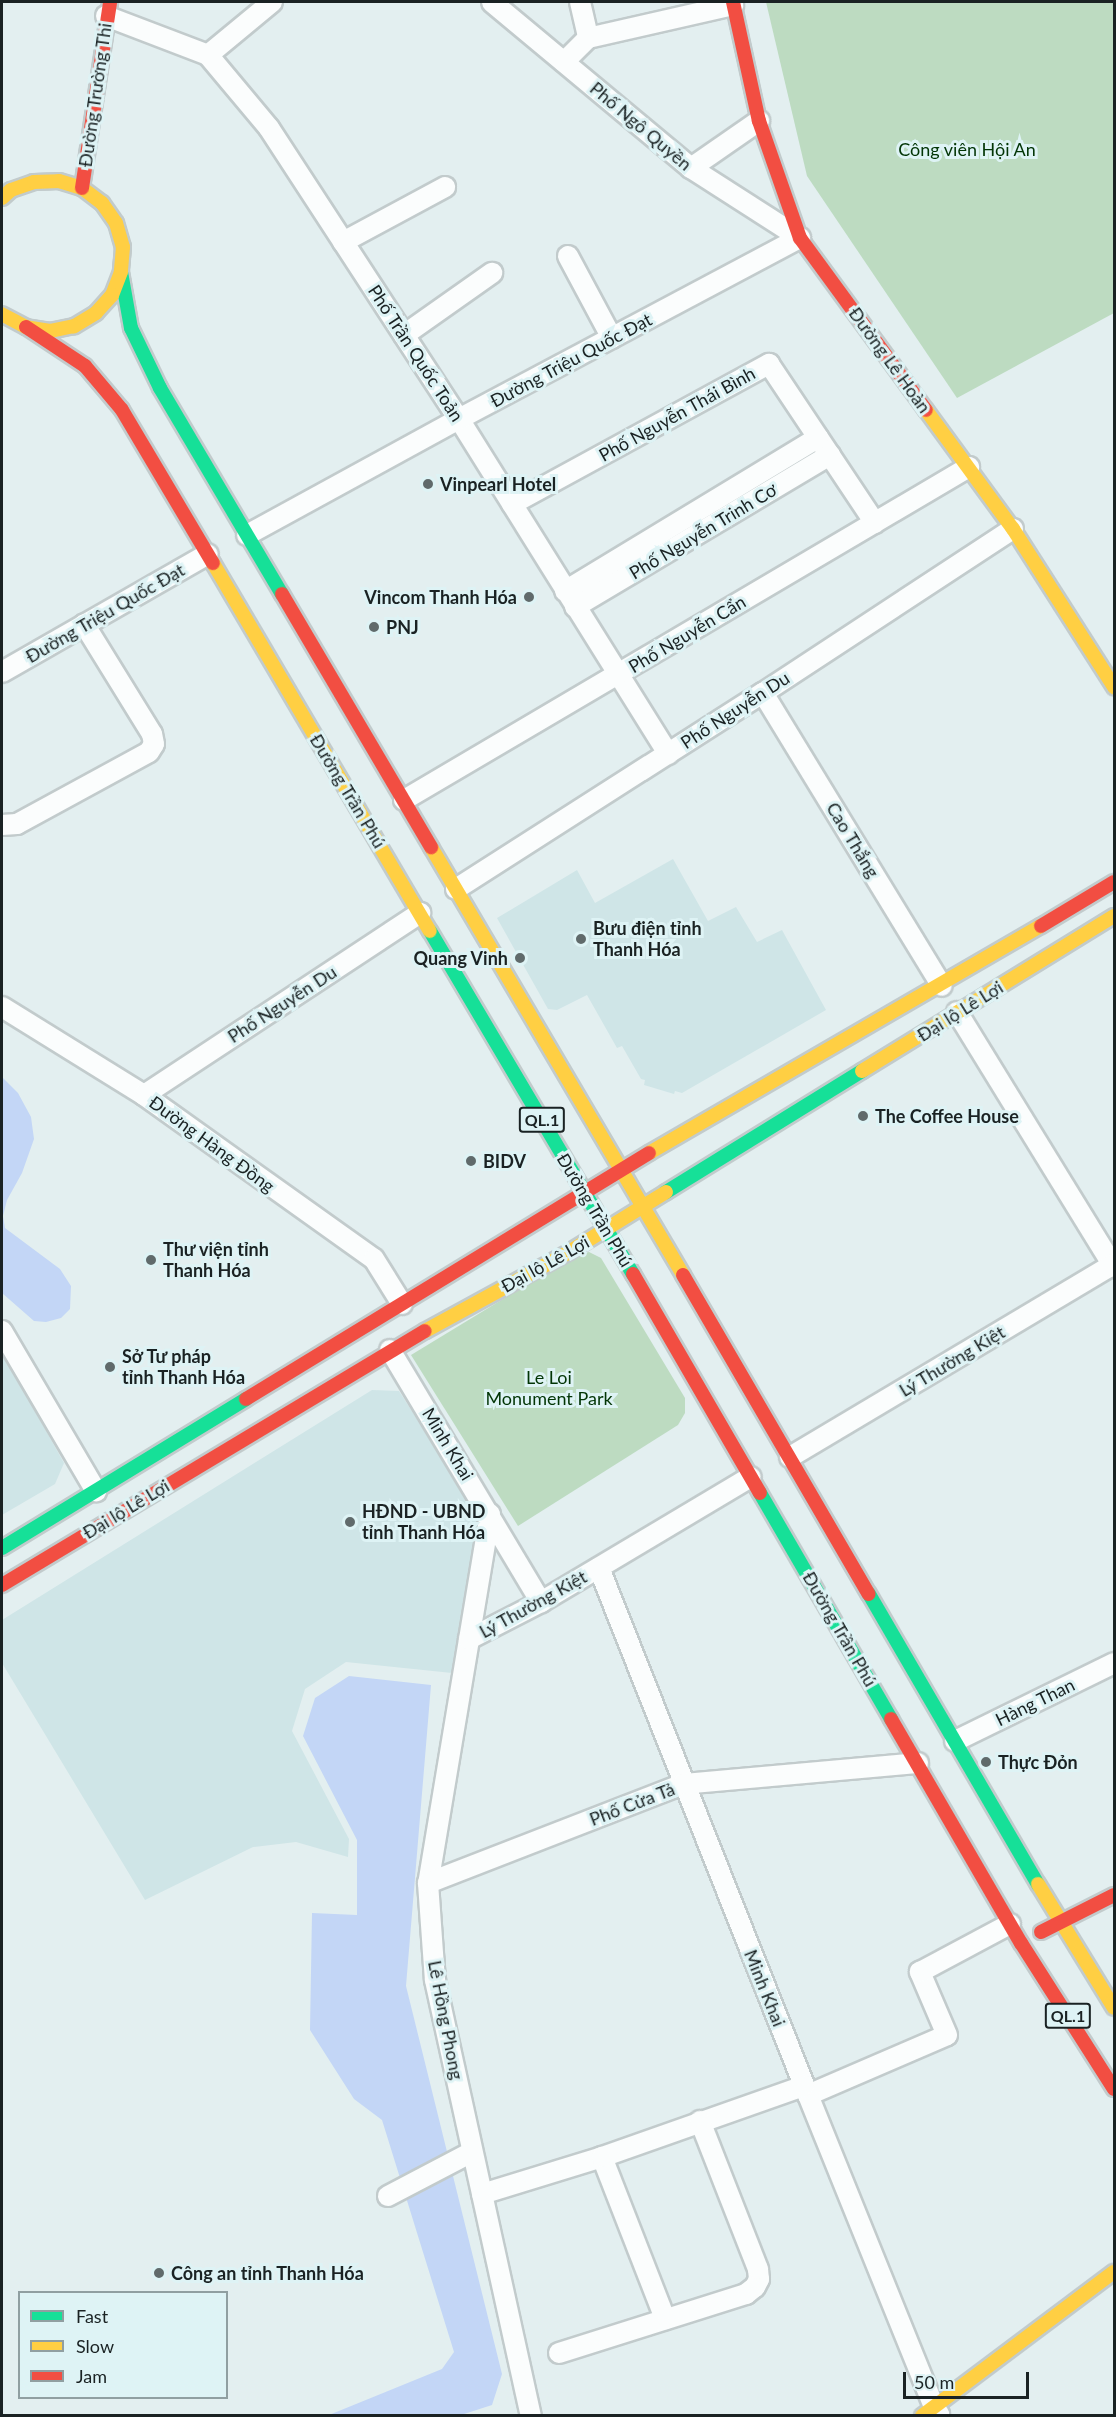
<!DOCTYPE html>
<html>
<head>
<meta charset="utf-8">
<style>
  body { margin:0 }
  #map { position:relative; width:1116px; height:2417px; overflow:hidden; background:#e3eff0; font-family:Lato,sans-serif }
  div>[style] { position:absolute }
  .built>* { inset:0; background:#cfe5e7 }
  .green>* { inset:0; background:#bddbc1 }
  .water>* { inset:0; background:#c3d6f6 }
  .roads { filter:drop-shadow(2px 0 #c2cbcc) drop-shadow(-2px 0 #c2cbcc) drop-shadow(0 2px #c2cbcc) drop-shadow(0 -2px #c2cbcc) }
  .street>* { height:20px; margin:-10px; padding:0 10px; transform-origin:10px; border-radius:10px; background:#fbfdfd }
  .fast>* { height:14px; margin:-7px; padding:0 7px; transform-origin:7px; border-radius:7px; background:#16e098 }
  .slow>* { height:14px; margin:-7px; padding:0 7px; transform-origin:7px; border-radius:7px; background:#ffcf43 }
  .jam>* { height:14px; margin:-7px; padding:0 7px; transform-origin:7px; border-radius:7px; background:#f24e42 }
  .dots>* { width:16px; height:16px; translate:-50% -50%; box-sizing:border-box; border:3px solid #def3f5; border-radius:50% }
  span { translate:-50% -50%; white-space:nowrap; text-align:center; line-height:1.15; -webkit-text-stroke:6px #def3f5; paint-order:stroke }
  .shield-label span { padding:2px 4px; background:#def3f5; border:2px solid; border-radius:4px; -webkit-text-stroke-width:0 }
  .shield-label { font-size:16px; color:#1a2223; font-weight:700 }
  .street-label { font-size:18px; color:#1a2223 }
  .park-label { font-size:18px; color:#023505 }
  .poi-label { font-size:18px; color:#1a2223; font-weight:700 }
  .left { translate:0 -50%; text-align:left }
  .right { translate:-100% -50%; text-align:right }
  .frame { position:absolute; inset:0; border:3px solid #1a2223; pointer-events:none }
  .legend { position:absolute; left:18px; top:2291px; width:210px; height:108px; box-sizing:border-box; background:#def3f5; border:2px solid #909fa1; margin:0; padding:8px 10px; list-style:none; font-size:18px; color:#1a2223 }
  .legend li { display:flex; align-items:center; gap:12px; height:30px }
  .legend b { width:30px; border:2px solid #909fa1 }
  .scale { position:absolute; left:903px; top:2372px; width:126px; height:27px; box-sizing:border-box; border:3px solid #1a2223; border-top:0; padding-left:8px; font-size:18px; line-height:21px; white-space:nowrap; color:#1a2223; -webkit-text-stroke:4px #def3f5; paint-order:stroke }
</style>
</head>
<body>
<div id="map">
  <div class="built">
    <i style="clip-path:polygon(673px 859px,708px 921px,736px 907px,757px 942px,782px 930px,826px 1010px,682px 1093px,675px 1091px,674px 1094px,644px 1085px,645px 1080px,641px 1079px,622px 1046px,617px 1048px,587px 995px,557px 1010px,548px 1009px,497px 918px,577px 870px,595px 903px)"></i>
    <i style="clip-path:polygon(2px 1352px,64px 1463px,55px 1484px,2px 1515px)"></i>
    <i style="clip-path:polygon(372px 1390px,399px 1391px,478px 1515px,452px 1673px,346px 1662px,305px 1689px,292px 1731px,349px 1839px,348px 1857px,296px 1842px,253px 1847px,145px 1900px,2px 1663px,2px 1620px)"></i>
  </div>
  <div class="green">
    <i style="clip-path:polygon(766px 2px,1114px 2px,1114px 313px,957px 398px,807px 176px)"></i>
    <i style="clip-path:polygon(589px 1252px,601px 1258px,685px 1398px,685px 1413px,678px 1425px,518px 1526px,411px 1355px,574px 1256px)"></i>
  </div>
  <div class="water">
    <i style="clip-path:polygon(2px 1077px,18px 1093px,31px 1117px,34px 1139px,22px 1173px,7px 1200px,3px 1216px,5px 1228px,60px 1269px,71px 1286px,70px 1309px,61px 1318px,46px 1322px,34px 1321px,2px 1293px)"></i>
    <i style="clip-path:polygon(349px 1676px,431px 1685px,406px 1986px,502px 2374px,492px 2405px,461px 2415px,329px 2415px,442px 2369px,454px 2352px,382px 2120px,354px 2099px,310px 2030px,312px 1913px,357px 1915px,357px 1840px,303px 1736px,315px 1698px)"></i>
  </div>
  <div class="roads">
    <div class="street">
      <i style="left:580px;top:2px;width:37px;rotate:77deg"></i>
      <i style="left:106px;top:16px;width:109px;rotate:20.9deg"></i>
      <i style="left:208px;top:55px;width:95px;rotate:50.1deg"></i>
      <i style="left:269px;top:128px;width:348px;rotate:56.9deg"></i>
      <i style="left:459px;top:419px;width:395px;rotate:58deg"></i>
      <i style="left:208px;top:55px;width:83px;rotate:-39.6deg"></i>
      <i style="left:564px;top:62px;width:34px;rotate:-45deg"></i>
      <i style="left:588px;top:38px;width:149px;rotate:-12.8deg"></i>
      <i style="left:691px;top:168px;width:83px;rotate:-34.7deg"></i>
      <i style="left:343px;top:242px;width:116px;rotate:-28.3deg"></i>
      <i style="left:568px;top:256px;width:93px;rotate:61.8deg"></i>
      <i style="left:404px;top:335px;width:108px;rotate:-35.2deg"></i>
      <i style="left:512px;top:504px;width:293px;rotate:-28.6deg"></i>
      <i style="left:769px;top:364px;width:191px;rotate:56.3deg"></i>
      <i style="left:247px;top:535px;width:242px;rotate:-28.7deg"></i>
      <i style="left:459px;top:419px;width:386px;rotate:-28deg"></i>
      <i style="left:800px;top:238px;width:130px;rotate:-147.3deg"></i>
      <i style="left:691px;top:168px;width:259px;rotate:-140.2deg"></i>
      <i style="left:565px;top:591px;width:296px;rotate:-31.2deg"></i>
      <i style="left:575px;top:607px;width:297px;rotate:-30.8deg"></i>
      <i style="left:2px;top:672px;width:237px;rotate:-29.8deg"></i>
      <i style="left:763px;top:693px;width:343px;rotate:58.6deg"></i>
      <i style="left:404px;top:800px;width:656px;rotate:-30.51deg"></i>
      <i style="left:2px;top:825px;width:15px;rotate:-4deg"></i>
      <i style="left:17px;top:824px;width:150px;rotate:-28.6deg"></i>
      <i style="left:149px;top:752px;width:9px;rotate:-58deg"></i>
      <i style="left:154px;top:744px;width:10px;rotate:-101deg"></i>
      <i style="left:152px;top:734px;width:129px;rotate:-121.7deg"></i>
      <i style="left:456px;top:889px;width:364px;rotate:-32.6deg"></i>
      <i style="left:763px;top:693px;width:299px;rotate:-33.3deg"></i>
      <i style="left:2px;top:1007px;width:167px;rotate:31.8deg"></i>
      <i style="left:144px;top:1095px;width:282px;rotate:35.5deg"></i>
      <i style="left:374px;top:1259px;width:53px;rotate:58.1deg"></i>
      <i style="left:957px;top:1012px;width:299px;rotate:58.4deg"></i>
      <i style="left:144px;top:1095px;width:331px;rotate:-33.4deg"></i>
      <i style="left:2px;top:1331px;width:186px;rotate:59.6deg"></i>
      <i style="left:390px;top:1350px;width:294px;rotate:59.1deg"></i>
      <i style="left:790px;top:1457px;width:377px;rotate:-30.8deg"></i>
      <i style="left:490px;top:1514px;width:374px;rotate:99.5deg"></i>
      <i style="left:428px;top:1883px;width:97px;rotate:85.9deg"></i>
      <i style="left:435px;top:1980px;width:446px;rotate:77.6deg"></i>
      <i style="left:599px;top:1568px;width:567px;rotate:68.37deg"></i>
      <i style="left:808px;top:2095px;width:336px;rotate:68deg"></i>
      <i style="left:934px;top:2407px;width:9px;rotate:54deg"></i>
      <i style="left:469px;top:1639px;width:81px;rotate:-27.2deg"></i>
      <i style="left:541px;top:1602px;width:244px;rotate:-30.8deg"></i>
      <i style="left:955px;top:1741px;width:177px;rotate:-26.1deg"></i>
      <i style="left:428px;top:1883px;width:274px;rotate:-21.2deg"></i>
      <i style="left:683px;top:1784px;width:236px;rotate:-5.1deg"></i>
      <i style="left:808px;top:2095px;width:151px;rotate:-23.3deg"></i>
      <i style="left:947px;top:2035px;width:69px;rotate:-113.2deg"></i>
      <i style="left:920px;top:1972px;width:102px;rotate:-28.1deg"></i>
      <i style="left:602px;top:2157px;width:174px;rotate:68.7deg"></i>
      <i style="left:482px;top:2194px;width:126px;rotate:-17.1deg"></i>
      <i style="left:602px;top:2157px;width:214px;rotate:-19.4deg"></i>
      <i style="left:388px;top:2196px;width:95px;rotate:-27.6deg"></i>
      <i style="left:559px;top:2353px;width:196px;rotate:-17.5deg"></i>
      <i style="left:746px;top:2294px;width:11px;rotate:-38deg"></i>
      <i style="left:755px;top:2287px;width:9px;rotate:-63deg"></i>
      <i style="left:759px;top:2279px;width:10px;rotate:-96deg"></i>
      <i style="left:758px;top:2269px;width:159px;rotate:-111.4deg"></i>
    </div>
    <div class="fast">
      <i style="left:121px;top:272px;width:57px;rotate:79.9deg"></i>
      <i style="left:131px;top:328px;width:67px;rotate:64.2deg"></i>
      <i style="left:160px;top:388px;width:239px;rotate:59.4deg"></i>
      <i style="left:430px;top:931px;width:399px;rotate:59.4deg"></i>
      <i style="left:666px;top:1192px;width:230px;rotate:-31.7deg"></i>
      <i style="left:760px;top:1493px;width:261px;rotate:59.9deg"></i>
      <i style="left:2px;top:1548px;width:286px;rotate:-31.4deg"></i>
      <i style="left:869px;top:1594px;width:336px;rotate:59.8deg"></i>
    </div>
    <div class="slow">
      <i style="left:2px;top:198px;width:12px;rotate:-42deg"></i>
      <i style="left:11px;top:190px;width:24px;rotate:-19deg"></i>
      <i style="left:34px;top:182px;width:25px;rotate:-2deg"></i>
      <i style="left:59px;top:181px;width:24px;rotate:17deg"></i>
      <i style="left:82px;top:188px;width:25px;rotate:37deg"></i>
      <i style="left:102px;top:203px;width:24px;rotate:55deg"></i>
      <i style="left:116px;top:223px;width:25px;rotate:74deg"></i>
      <i style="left:123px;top:247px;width:25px;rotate:95deg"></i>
      <i style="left:121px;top:272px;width:25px;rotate:111deg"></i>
      <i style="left:112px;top:295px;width:24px;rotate:132deg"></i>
      <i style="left:96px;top:313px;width:26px;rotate:149deg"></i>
      <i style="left:74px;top:326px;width:25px;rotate:168deg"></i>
      <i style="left:50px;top:331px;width:24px;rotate:-171deg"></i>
      <i style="left:26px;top:327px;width:27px;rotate:-152deg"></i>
      <i style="left:926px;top:410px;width:147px;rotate:53.8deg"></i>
      <i style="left:1013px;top:529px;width:188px;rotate:57.4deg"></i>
      <i style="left:213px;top:563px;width:427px;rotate:59.5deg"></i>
      <i style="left:431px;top:847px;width:497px;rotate:59.5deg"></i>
      <i style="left:862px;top:1071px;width:296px;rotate:-31.6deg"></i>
      <i style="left:649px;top:1153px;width:453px;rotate:-30.1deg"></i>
      <i style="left:425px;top:1331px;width:164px;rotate:-28.7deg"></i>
      <i style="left:569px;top:1252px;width:114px;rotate:-31.7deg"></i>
      <i style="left:1038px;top:1884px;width:145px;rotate:58.5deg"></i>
      <i style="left:922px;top:2416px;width:240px;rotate:-36.9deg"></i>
    </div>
    <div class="jam">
      <i style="left:733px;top:2px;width:122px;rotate:77.7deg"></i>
      <i style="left:759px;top:121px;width:124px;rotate:70.7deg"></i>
      <i style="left:800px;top:238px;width:213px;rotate:53.8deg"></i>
      <i style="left:82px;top:188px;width:188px;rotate:-81.4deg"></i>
      <i style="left:26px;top:327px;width:71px;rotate:33.5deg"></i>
      <i style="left:85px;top:366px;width:57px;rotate:49.9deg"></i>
      <i style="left:122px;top:410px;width:178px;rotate:59.3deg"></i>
      <i style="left:282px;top:594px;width:294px;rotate:59.5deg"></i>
      <i style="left:1041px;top:926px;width:85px;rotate:-31.1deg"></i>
      <i style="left:633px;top:1274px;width:253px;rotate:59.9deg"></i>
      <i style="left:683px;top:1275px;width:369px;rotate:59.8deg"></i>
      <i style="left:246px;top:1399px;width:472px;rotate:-31.4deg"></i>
      <i style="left:2px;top:1585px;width:493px;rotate:-31deg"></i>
      <i style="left:891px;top:1719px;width:259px;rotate:59.9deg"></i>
      <i style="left:1021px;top:1943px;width:173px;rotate:57.5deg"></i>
      <i style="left:1041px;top:1932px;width:82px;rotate:-26.9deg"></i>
    </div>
  </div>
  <div class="dots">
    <i style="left:428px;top:484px;background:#606a6b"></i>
    <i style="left:529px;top:597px;background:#606a6b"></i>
    <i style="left:374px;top:627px;background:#606a6b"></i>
    <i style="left:581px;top:939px;background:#606a6b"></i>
    <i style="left:520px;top:958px;background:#606a6b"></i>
    <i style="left:863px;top:1116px;background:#606a6b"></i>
    <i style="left:471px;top:1161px;background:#606a6b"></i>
    <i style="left:151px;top:1260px;background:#606a6b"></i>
    <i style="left:110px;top:1367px;background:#606a6b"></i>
    <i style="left:350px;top:1522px;background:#606a6b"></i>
    <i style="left:986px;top:1762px;background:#606a6b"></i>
    <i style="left:159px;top:2273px;background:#606a6b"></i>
  </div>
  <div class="shield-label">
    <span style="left:542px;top:1120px">QL.1</span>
    <span style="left:1068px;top:2016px">QL.1</span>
  </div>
  <div class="street-label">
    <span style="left:95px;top:95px;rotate:-82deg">Đường Trường Thi</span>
    <span style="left:641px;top:126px;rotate:40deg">Phố Ngô Quyền</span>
    <span style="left:416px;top:353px;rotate:57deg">Phố Trần Quốc Toản</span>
    <span style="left:571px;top:360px;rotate:-28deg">Đường Triệu Quốc Đạt</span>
    <span style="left:890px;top:360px;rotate:54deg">Đường Lê Hoàn</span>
    <span style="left:677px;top:414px;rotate:-29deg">Phố Nguyễn Thái Bình</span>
    <span style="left:703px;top:531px;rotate:-31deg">Phố Nguyễn Trinh Cơ</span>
    <span style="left:105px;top:613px;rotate:-30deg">Đường Triệu Quốc Đạt</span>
    <span style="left:687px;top:634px;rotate:-31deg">Phố Nguyễn Cẩn</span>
    <span style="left:735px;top:710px;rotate:-33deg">Phố Nguyễn Du</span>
    <span style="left:348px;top:791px;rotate:59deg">Đường Trần Phú</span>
    <span style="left:853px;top:840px;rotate:59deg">Cao Thắng</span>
    <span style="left:282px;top:1004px;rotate:-33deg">Phố Nguyễn Du</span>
    <span style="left:960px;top:1011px;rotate:-32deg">Đại lộ Lê Lợi</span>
    <span style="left:212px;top:1144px;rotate:36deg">Đường Hàng Đồng</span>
    <span style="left:595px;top:1210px;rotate:59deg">Đường Trần Phú</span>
    <span style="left:545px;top:1264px;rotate:-29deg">Đại lộ Lê Lợi</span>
    <span style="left:952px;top:1361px;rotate:-31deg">Lý Thường Kiệt</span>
    <span style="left:448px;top:1444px;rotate:59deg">Minh Khai</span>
    <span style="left:126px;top:1509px;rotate:-31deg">Đại lộ Lê Lợi</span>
    <span style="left:533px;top:1604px;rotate:-29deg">Lý Thường Kiệt</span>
    <span style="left:840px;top:1629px;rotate:60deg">Đường Trần Phú</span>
    <span style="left:1035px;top:1702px;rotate:-26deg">Hàng Than</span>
    <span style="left:632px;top:1804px;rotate:-21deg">Phố Cửa Tả</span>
    <span style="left:765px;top:1988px;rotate:68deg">Minh Khai</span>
    <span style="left:446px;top:2020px;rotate:79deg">Lê Hồng Phong</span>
  </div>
  <div class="park-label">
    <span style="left:967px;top:149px">Công viên Hội An</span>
    <span style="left:549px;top:1388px">Le Loi<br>Monument Park</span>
  </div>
  <div class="poi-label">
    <span class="left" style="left:440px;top:484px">Vinpearl Hotel</span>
    <span class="right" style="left:517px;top:597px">Vincom Thanh Hóa</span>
    <span class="left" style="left:386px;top:627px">PNJ</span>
    <span class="left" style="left:593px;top:939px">Bưu điện tỉnh<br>Thanh Hóa</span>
    <span class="right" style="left:508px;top:958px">Quang Vinh</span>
    <span class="left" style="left:875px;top:1116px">The Coffee House</span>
    <span class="left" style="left:483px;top:1161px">BIDV</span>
    <span class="left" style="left:163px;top:1260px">Thư viện tỉnh<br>Thanh Hóa</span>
    <span class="left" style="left:122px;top:1367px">Sở Tư pháp<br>tỉnh Thanh Hóa</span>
    <span class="left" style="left:362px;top:1522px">HĐND - UBND<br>tỉnh Thanh Hóa</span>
    <span class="left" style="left:998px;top:1762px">Thực Đỏn</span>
    <span class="left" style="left:171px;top:2273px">Công an tỉnh Thanh Hóa</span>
  </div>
  <div class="frame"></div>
  <ul class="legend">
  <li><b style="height:8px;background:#16e098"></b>Fast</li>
  <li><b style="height:8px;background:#ffcf43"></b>Slow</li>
  <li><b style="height:8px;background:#f24e42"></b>Jam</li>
  </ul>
  <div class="scale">50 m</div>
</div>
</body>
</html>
